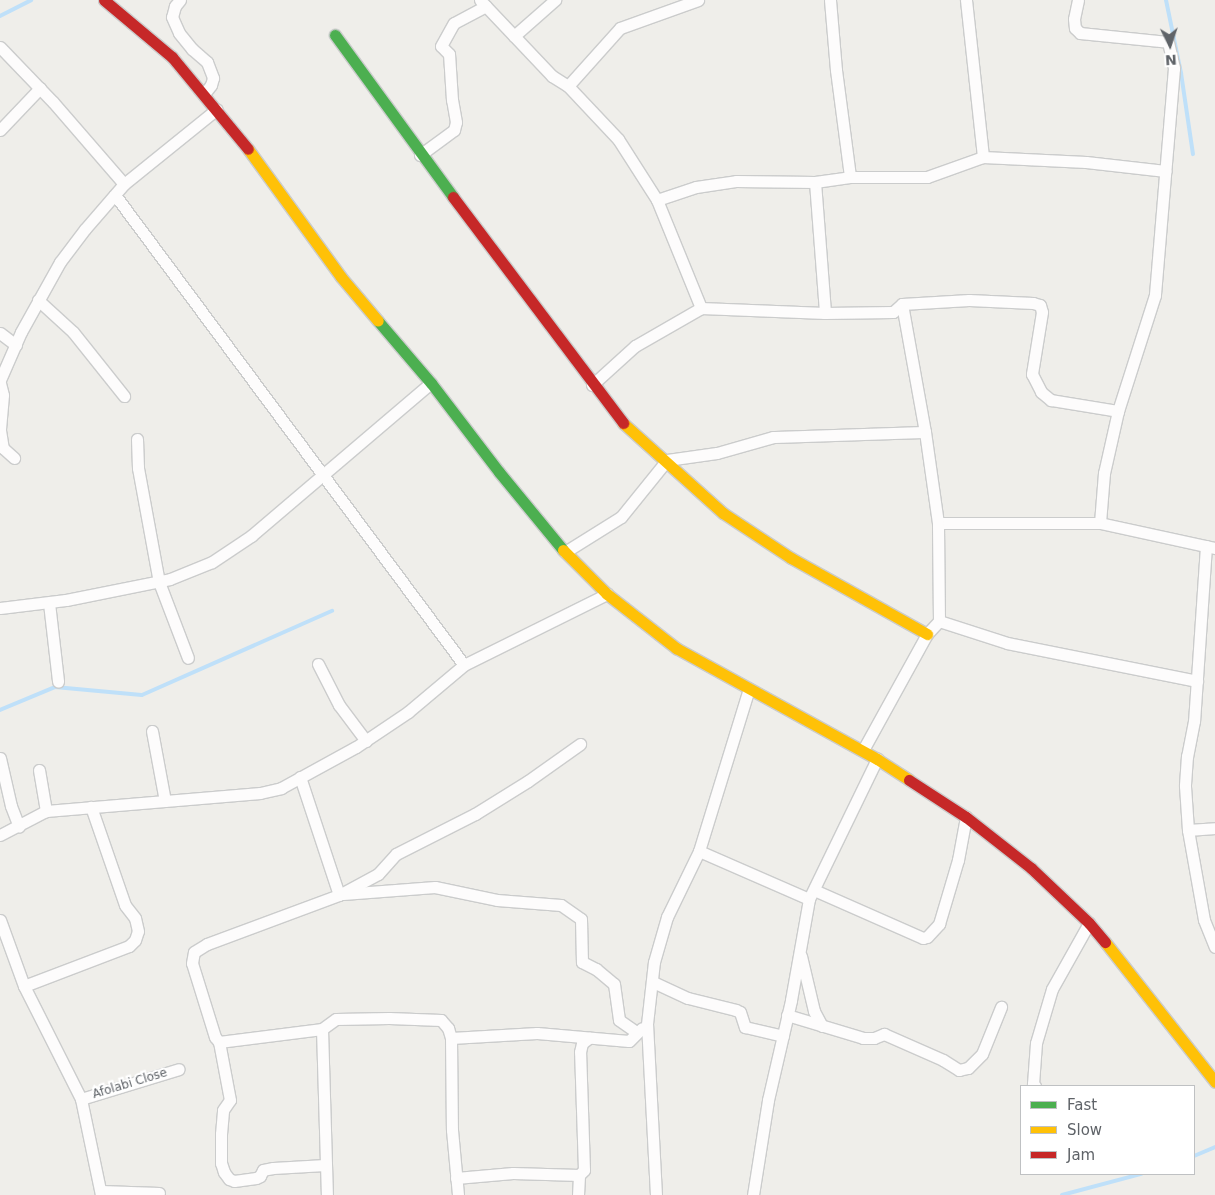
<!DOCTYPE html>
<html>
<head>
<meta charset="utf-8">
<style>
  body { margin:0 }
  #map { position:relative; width:1215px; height:1195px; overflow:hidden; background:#efeeea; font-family:"DejaVu Sans",sans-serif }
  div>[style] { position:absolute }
  .stream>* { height:4px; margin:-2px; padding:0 2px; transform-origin:2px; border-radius:2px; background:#bfe0f9 }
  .roads { filter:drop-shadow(1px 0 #cbcccc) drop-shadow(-1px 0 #cbcccc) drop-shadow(0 1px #cbcccc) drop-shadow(0 -1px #cbcccc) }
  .street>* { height:11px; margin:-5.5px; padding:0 5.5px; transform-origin:5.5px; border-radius:5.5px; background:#fdfcfc }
  .fast>* { height:11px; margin:-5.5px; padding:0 5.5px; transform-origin:5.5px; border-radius:5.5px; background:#4caf50 }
  .slow>* { height:11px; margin:-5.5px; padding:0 5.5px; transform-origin:5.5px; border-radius:5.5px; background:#ffc107 }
  .jam>* { height:11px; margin:-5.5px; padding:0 5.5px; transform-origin:5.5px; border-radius:5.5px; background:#c62828 }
  span { translate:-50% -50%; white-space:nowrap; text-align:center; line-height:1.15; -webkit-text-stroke:4.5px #fff; paint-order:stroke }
  .street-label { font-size:12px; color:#5f6368 }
  .legend { position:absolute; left:1020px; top:1085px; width:175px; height:90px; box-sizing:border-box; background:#fff; border:1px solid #bfc1c3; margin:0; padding:6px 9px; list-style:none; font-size:15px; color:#5f6368 }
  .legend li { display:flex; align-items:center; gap:10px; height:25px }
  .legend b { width:25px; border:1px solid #bfc1c3 }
  .north { position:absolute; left:1145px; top:20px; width:50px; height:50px; -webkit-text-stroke:4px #fff; paint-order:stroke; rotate:176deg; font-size:14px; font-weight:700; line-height:20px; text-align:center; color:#5f6368 }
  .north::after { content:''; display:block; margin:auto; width:18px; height:22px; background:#5f6368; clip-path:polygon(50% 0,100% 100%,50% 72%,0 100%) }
</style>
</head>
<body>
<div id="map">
  <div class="stream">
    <i style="left:1166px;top:0;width:75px;rotate:78.4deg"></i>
    <i style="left:1181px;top:73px;width:82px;rotate:81.6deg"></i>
    <i style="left:0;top:16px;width:35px;rotate:-27deg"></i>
    <i style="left:0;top:710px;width:60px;rotate:-22.7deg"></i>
    <i style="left:55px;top:687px;width:87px;rotate:5.3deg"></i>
    <i style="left:142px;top:695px;width:208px;rotate:-23.9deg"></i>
    <i style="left:1194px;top:1156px;width:23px;rotate:-23deg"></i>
    <i style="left:1062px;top:1195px;width:82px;rotate:-14.9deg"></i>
  </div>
  <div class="roads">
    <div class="street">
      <i style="left:180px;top:0;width:8px;rotate:130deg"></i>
      <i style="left:175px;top:6px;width:11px;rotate:105deg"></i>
      <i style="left:172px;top:17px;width:17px;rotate:66deg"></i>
      <i style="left:179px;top:33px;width:21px;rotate:51deg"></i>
      <i style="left:192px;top:49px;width:20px;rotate:41deg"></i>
      <i style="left:207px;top:62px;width:17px;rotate:69deg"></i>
      <i style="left:213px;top:78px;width:7px;rotate:106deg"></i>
      <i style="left:211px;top:85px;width:11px;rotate:128deg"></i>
      <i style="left:480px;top:0;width:105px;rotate:46.5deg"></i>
      <i style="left:552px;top:76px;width:19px;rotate:32deg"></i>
      <i style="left:568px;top:86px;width:73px;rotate:46.7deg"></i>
      <i style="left:618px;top:139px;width:72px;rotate:57.4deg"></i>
      <i style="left:657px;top:200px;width:117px;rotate:67.8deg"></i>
      <i style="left:830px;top:0;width:70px;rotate:85.1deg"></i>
      <i style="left:836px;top:70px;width:108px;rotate:82.5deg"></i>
      <i style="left:966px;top:0;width:158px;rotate:83.8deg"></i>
      <i style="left:1078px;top:0;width:19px;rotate:102deg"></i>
      <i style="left:1074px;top:19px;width:9px;rotate:84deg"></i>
      <i style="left:1075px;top:28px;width:7px;rotate:45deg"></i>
      <i style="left:1080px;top:33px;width:88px;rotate:5.8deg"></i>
      <i style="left:1168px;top:42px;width:27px;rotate:77deg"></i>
      <i style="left:1174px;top:68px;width:228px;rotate:94.8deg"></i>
      <i style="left:1155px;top:295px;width:122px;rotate:107.7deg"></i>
      <i style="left:1118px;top:411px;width:64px;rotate:102.7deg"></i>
      <i style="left:1104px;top:473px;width:50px;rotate:94.6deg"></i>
      <i style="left:514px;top:36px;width:55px;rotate:-41.3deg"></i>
      <i style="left:0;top:47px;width:76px;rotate:46.1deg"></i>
      <i style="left:53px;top:102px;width:108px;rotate:49.1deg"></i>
      <i style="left:568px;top:86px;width:78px;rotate:-48.1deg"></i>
      <i style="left:620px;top:28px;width:83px;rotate:-19.7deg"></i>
      <i style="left:0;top:130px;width:58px;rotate:-46.4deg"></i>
      <i style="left:420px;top:155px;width:42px;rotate:-36.3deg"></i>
      <i style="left:454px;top:130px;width:8px;rotate:-76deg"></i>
      <i style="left:456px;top:122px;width:22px;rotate:-100deg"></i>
      <i style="left:452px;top:100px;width:46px;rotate:-93.7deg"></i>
      <i style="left:449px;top:54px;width:11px;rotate:-135deg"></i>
      <i style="left:441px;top:46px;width:26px;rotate:-61deg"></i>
      <i style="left:454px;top:23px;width:36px;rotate:-28deg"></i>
      <i style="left:815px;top:182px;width:131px;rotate:85.6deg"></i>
      <i style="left:115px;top:195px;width:585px;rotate:53.4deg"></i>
      <i style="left:657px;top:200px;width:41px;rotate:-18.4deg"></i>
      <i style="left:696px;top:187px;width:40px;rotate:-8.5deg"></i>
      <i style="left:736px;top:181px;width:79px;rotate:0.7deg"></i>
      <i style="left:815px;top:182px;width:35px;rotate:-8deg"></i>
      <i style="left:850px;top:177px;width:77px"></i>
      <i style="left:927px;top:177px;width:59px;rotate:-19.7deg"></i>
      <i style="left:983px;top:157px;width:103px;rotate:2.8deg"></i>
      <i style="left:1086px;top:162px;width:80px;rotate:6.5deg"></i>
      <i style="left:38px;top:300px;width:47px;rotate:42.4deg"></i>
      <i style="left:73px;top:332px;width:82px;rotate:51.4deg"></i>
      <i style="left:0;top:333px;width:20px;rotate:37deg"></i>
      <i style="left:0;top:380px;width:52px;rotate:-66.4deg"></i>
      <i style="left:21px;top:332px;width:80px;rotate:-60.9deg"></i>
      <i style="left:60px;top:262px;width:41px;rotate:-52.9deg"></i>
      <i style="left:85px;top:229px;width:60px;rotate:-49.1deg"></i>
      <i style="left:124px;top:184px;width:119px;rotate:-38.9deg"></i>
      <i style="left:0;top:383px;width:12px;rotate:76deg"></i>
      <i style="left:3px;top:395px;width:35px;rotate:95deg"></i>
      <i style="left:0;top:430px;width:18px;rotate:81deg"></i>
      <i style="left:3px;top:448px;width:15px;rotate:42deg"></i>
      <i style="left:592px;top:385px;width:58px;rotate:-42.2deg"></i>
      <i style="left:635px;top:346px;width:76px;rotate:-29.9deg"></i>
      <i style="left:701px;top:308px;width:124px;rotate:2.3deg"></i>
      <i style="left:825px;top:313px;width:68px;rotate:-0.8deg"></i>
      <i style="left:893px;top:312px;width:12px;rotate:-42deg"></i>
      <i style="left:902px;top:304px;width:67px;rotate:-3.4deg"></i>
      <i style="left:969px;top:300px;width:64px;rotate:2.7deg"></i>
      <i style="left:1033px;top:303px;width:7px;rotate:16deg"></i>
      <i style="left:1040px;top:305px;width:7px;rotate:74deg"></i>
      <i style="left:1042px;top:312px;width:63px;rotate:99.2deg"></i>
      <i style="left:1032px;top:374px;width:20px;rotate:63deg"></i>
      <i style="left:1041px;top:392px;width:13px;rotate:39deg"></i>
      <i style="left:1051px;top:400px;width:68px;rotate:9.3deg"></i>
      <i style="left:137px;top:439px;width:29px;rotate:88deg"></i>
      <i style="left:138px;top:468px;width:116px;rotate:79.6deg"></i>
      <i style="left:159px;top:582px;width:81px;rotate:69.1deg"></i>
      <i style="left:938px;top:523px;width:162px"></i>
      <i style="left:1100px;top:523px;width:118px;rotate:12.3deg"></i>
      <i style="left:1206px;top:546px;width:175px;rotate:93.9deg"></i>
      <i style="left:1194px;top:721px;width:36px;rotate:101deg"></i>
      <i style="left:1187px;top:756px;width:30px;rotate:94deg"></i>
      <i style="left:1185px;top:786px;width:44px;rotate:86.1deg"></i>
      <i style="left:1188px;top:830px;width:91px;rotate:79.9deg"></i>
      <i style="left:1204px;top:920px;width:29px;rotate:68deg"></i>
      <i style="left:565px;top:552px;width:66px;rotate:-32deg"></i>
      <i style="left:621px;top:517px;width:73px;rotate:-51.1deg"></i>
      <i style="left:667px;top:460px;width:50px;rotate:-8deg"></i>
      <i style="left:717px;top:453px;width:58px;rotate:-15.9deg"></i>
      <i style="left:773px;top:437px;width:152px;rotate:-1.9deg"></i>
      <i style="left:49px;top:603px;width:79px;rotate:83.4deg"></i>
      <i style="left:0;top:608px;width:66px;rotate:-6.9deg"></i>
      <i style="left:66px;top:600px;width:106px;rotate:-11.4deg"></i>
      <i style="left:170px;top:579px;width:45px;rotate:-22deg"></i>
      <i style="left:212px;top:562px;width:47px;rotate:-33.7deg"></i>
      <i style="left:251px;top:536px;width:236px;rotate:-40.4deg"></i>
      <i style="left:939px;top:621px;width:71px;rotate:17.9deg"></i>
      <i style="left:1007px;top:643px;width:194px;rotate:11.3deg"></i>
      <i style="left:318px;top:664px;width:46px;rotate:62.9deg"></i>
      <i style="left:339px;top:705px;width:45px;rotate:53.1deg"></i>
      <i style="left:152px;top:731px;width:71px;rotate:79.5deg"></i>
      <i style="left:863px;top:750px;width:132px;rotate:-61.1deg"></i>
      <i style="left:927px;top:634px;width:18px;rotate:-47deg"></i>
      <i style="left:939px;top:621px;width:98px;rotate:-90.6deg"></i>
      <i style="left:938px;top:523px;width:92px;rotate:-98.1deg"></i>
      <i style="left:925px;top:432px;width:130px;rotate:-100.2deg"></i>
      <i style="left:0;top:758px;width:49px;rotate:77.1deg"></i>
      <i style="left:11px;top:806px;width:22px;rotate:69deg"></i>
      <i style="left:39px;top:770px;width:42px;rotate:80.3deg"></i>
      <i style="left:300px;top:777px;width:124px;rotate:71.7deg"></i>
      <i style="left:1188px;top:830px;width:27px;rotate:-4deg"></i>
      <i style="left:0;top:835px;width:52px;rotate:-27.6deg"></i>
      <i style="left:46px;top:811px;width:215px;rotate:-4.8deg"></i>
      <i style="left:260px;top:793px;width:22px;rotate:-13deg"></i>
      <i style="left:281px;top:788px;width:85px;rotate:-28.7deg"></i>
      <i style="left:356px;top:747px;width:63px;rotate:-33.9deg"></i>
      <i style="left:408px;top:712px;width:73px;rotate:-40deg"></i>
      <i style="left:464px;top:665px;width:160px;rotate:-26.4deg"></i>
      <i style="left:699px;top:851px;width:120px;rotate:23.6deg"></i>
      <i style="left:814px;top:890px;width:119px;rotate:23.8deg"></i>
      <i style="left:923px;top:938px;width:4px;rotate:-14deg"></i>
      <i style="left:927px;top:937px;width:18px;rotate:-47deg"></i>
      <i style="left:939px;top:924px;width:67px;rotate:-73.5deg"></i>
      <i style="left:958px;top:860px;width:44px;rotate:-79.5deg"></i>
      <i style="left:343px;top:894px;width:92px;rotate:-4.4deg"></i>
      <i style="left:435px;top:887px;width:63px;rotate:11.8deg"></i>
      <i style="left:497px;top:900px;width:64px;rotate:4.5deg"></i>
      <i style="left:561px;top:905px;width:24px;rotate:35deg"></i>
      <i style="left:581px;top:919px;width:43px;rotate:88.7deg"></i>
      <i style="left:582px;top:962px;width:16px;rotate:27deg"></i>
      <i style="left:596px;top:969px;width:23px;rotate:40deg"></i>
      <i style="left:614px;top:984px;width:36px;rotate:82deg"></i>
      <i style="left:619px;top:1020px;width:21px;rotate:35deg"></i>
      <i style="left:0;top:920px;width:70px;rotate:70deg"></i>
      <i style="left:24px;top:986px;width:127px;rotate:63.2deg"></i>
      <i style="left:81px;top:1099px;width:98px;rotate:78.2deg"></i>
      <i style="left:801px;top:956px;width:57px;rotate:76.7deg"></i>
      <i style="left:814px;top:1011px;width:17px;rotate:62deg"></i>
      <i style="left:653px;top:982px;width:38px;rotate:25deg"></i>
      <i style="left:688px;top:998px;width:49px;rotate:14deg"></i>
      <i style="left:736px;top:1010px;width:4px;rotate:27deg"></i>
      <i style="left:740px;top:1012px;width:16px;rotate:72deg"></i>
      <i style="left:745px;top:1027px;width:39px;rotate:13deg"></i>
      <i style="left:24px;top:986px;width:112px;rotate:-20.9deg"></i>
      <i style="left:129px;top:946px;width:8px;rotate:-45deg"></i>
      <i style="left:135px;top:940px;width:9px;rotate:-72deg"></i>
      <i style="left:138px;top:931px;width:13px;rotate:-103deg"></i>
      <i style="left:135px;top:918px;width:16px;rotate:-128deg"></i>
      <i style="left:125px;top:905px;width:104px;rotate:-109.1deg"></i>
      <i style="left:787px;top:1015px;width:79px;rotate:16.8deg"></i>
      <i style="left:863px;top:1038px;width:11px"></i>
      <i style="left:874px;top:1038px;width:11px;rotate:-22deg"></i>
      <i style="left:884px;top:1034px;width:64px;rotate:23.8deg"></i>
      <i style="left:943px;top:1060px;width:19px;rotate:32deg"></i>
      <i style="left:959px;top:1070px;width:9px;rotate:-13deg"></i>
      <i style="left:968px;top:1068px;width:20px;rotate:-45deg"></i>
      <i style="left:982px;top:1054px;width:51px;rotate:-68deg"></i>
      <i style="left:322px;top:1029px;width:166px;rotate:88.3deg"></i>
      <i style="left:451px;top:1038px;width:86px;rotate:-3.3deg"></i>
      <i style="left:537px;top:1033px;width:92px;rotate:5deg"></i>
      <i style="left:629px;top:1041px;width:18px;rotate:-45deg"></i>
      <i style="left:219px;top:1042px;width:104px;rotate:-7.2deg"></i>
      <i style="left:322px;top:1029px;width:17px;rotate:-36deg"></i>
      <i style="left:336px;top:1019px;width:53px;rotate:-1.1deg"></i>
      <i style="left:389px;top:1018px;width:52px;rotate:2.2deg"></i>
      <i style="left:441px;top:1020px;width:11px;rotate:49deg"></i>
      <i style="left:448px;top:1028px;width:10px;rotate:73deg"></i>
      <i style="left:451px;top:1038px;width:92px;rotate:89.4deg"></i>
      <i style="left:452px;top:1130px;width:65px;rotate:84.7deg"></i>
      <i style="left:1035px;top:1086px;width:3px;rotate:-135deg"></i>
      <i style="left:1033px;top:1084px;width:41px;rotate:-85.8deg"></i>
      <i style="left:1036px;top:1043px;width:56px;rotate:-73.5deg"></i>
      <i style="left:1052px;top:989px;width:76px;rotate:-60.7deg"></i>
      <i style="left:81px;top:1099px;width:102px;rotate:-17deg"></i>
      <i style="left:325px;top:1165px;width:52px;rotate:176.7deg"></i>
      <i style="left:273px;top:1168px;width:10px;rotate:169deg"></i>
      <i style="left:263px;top:1170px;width:7px;rotate:117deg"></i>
      <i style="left:260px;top:1176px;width:4px;rotate:153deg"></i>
      <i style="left:256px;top:1178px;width:22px;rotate:172deg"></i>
      <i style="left:234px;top:1181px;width:5px;rotate:-158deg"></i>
      <i style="left:229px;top:1179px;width:9px;rotate:-126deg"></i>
      <i style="left:224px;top:1172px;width:9px;rotate:-108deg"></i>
      <i style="left:221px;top:1163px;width:29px;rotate:-90deg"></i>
      <i style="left:221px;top:1134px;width:24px;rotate:-85deg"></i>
      <i style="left:223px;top:1110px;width:12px;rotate:-55deg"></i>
      <i style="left:230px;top:1100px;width:59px;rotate:-100.7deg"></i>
      <i style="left:219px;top:1042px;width:6px;rotate:-129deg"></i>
      <i style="left:215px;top:1037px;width:77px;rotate:-107.3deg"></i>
      <i style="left:192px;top:963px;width:11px;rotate:-80deg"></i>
      <i style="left:194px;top:952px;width:15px;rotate:-32deg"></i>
      <i style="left:207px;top:944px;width:141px;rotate:-20.4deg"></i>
      <i style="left:339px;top:895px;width:44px;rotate:-28.3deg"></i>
      <i style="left:378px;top:874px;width:27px;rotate:-48deg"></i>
      <i style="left:396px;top:854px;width:89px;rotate:-26.9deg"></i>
      <i style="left:475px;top:814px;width:62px;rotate:-31.9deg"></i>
      <i style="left:528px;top:781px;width:64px;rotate:-35.4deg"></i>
      <i style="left:456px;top:1178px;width:57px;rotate:-5deg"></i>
      <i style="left:513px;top:1173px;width:66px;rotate:1.7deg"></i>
      <i style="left:579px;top:1175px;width:7px;rotate:-45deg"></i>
      <i style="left:584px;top:1170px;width:118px;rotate:-91.9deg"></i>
      <i style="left:580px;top:1052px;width:9px;rotate:-77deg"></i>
      <i style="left:582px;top:1043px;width:9px;rotate:-36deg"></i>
      <i style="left:101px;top:1191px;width:58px;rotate:2deg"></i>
      <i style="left:578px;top:1195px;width:20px;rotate:-87deg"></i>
      <i style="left:656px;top:1195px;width:171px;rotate:-93deg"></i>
      <i style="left:647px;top:1024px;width:62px;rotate:-83.6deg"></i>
      <i style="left:654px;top:962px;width:47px;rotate:-73.9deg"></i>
      <i style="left:667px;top:917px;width:73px;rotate:-64.1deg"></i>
      <i style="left:699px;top:851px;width:170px;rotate:-72.9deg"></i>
      <i style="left:753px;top:1195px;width:96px;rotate:-81deg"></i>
      <i style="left:768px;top:1100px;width:103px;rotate:-77deg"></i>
      <i style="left:791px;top:1000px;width:103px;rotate:-79.9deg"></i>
      <i style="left:809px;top:899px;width:156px;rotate:-64.1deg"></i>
    </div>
    <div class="fast">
      <i style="left:335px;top:35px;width:200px;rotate:53.9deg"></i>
      <i style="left:378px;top:321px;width:82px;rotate:49.5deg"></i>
      <i style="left:431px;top:383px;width:112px;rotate:52.6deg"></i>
      <i style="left:499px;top:472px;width:101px;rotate:50.6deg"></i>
    </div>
    <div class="slow">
      <i style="left:248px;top:149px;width:158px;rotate:54deg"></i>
      <i style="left:341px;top:277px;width:57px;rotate:49.9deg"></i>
      <i style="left:623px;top:423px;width:135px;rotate:42deg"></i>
      <i style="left:723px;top:513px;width:82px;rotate:33.5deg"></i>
      <i style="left:791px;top:558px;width:156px;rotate:29.2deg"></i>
      <i style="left:563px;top:550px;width:62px;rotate:45deg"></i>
      <i style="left:607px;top:594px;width:88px;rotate:38deg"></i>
      <i style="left:676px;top:648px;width:230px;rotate:28.9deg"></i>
      <i style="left:877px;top:759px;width:38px;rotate:33deg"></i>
      <i style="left:1105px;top:942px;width:178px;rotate:51.8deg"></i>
    </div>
    <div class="jam">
      <i style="left:104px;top:0;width:89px;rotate:40deg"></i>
      <i style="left:172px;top:57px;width:119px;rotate:50.4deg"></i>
      <i style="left:453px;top:197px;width:283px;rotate:53deg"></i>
      <i style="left:909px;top:780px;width:68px;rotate:33deg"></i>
      <i style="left:966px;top:817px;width:83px;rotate:38.1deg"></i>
      <i style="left:1031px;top:868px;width:80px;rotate:43.5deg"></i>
      <i style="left:1089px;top:923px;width:25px;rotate:50deg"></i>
    </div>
  </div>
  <div class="street-label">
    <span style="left:130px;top:1084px;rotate:-17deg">Afolabi Close</span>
  </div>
  <ul class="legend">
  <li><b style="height:6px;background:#4caf50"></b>Fast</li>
  <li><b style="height:6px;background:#ffc107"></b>Slow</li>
  <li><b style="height:6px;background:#c62828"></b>Jam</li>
  </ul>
  <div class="north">N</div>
</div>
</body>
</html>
